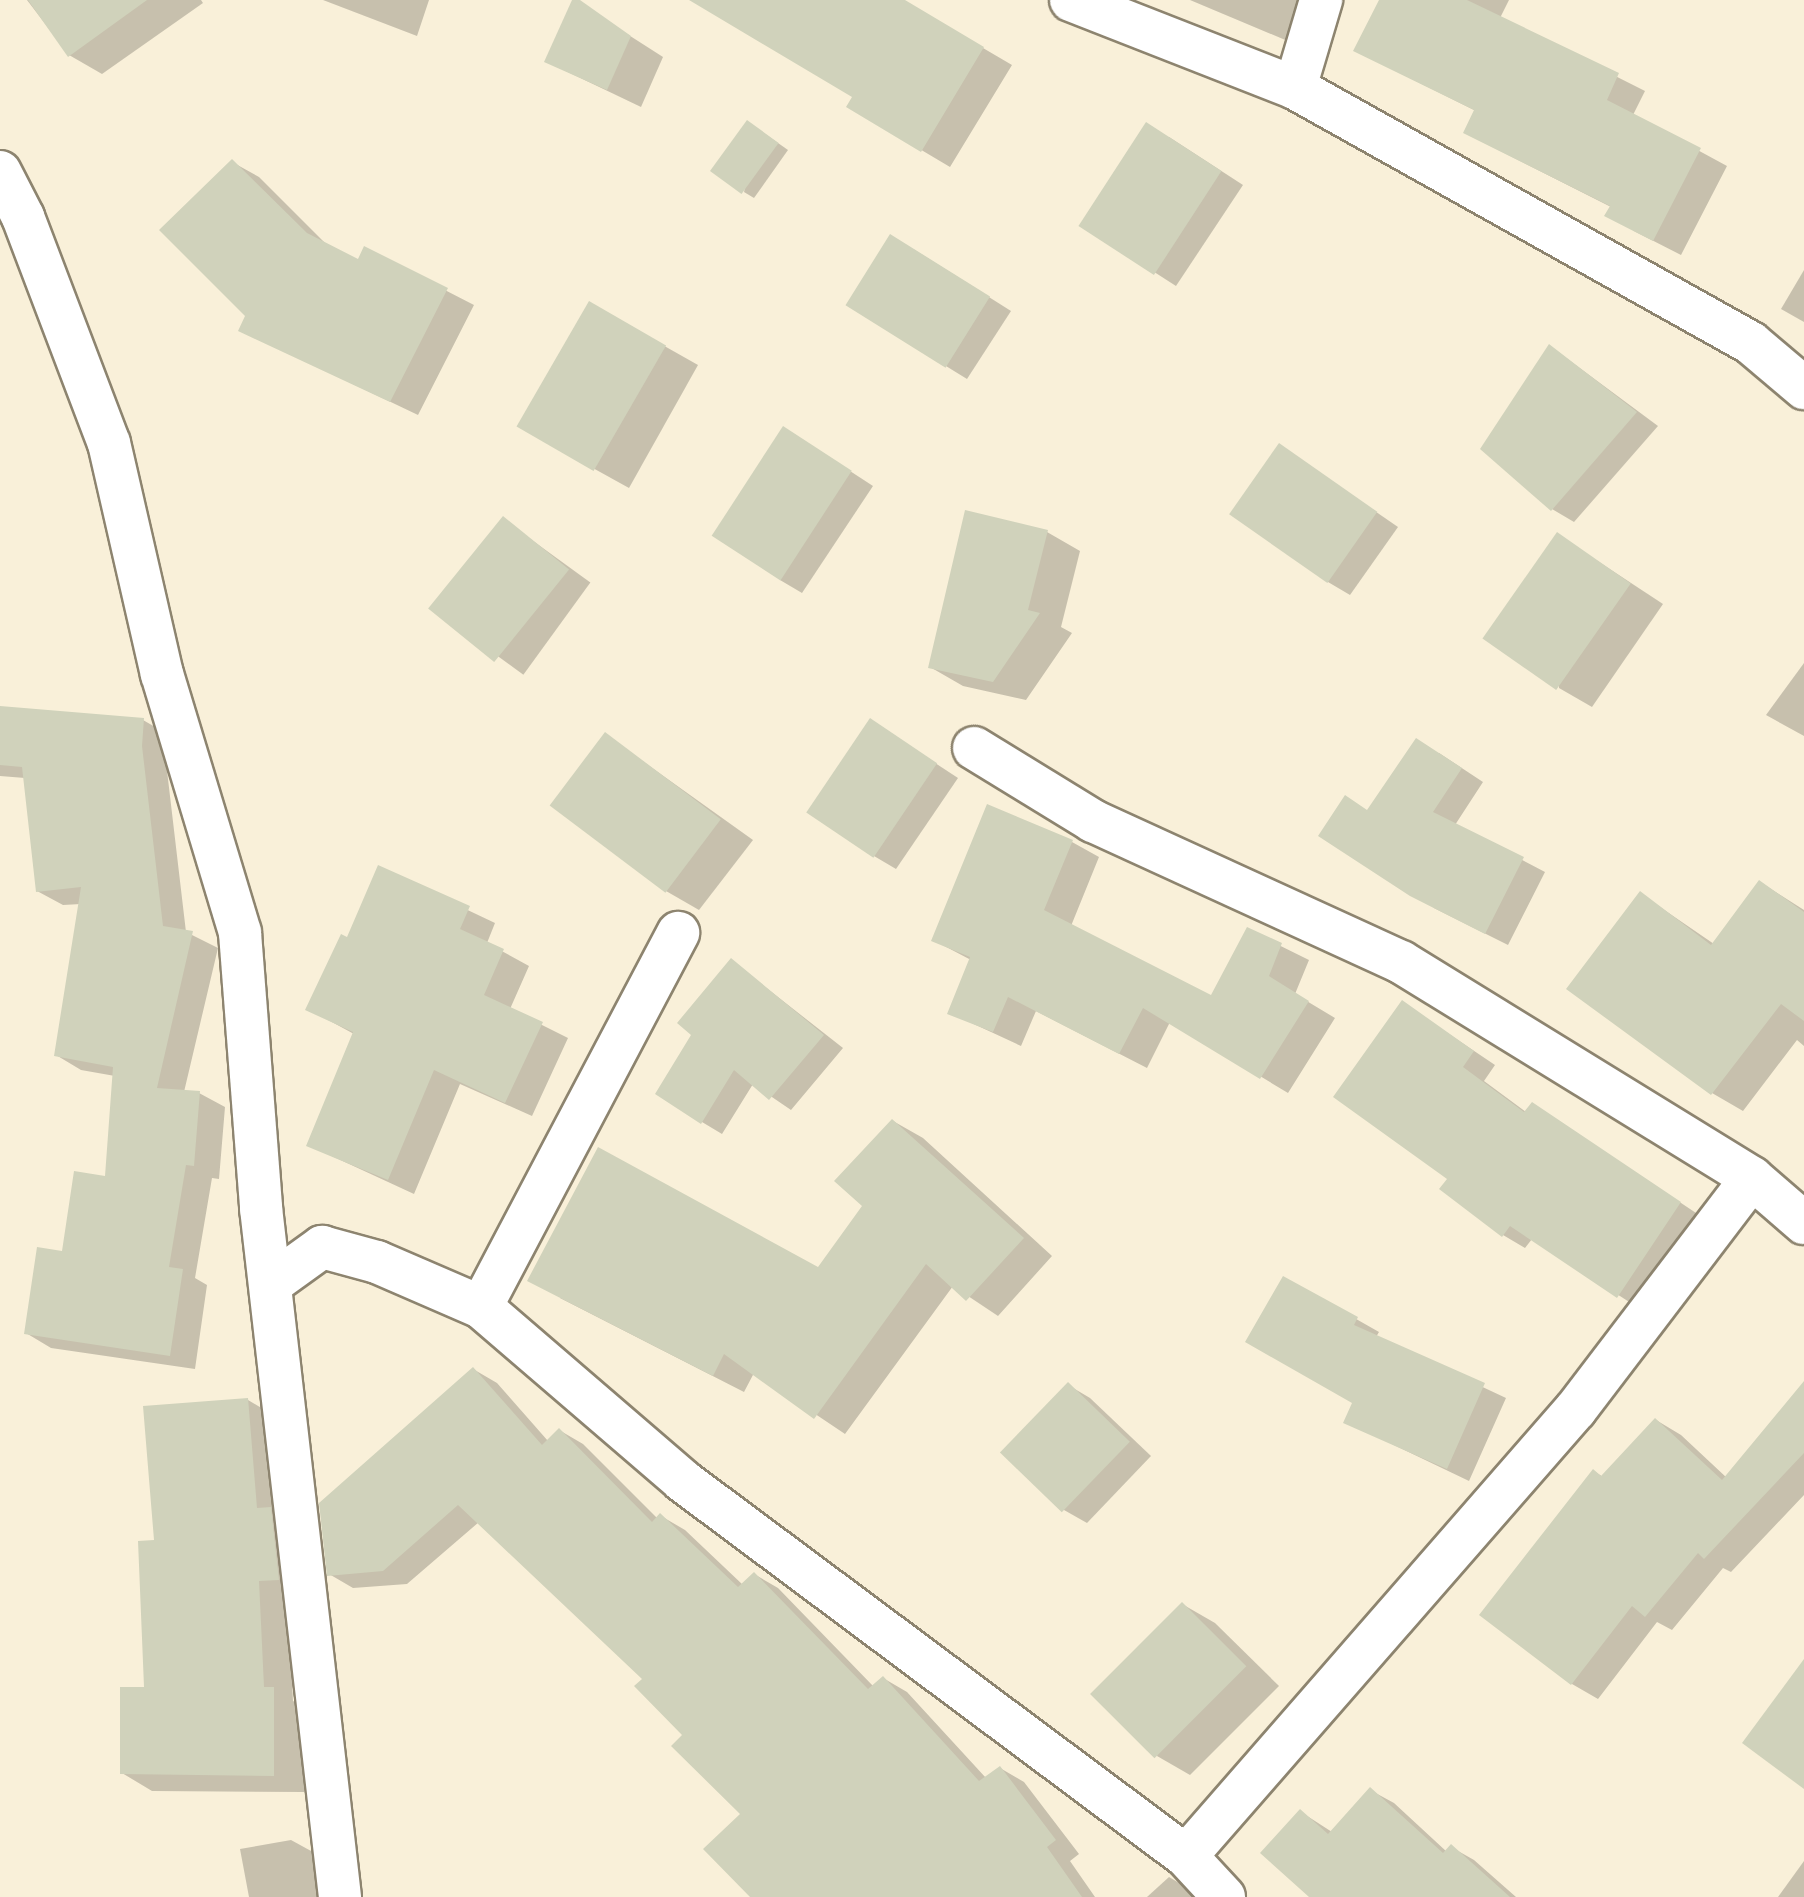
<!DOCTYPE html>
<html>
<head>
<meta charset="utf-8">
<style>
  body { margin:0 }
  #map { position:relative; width:1804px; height:1897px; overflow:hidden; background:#f9f0d9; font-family:"Source Sans 3",sans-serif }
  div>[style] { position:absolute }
  .shadow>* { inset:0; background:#0003; transform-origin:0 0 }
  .building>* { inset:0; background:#d0d2bb; transform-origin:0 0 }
  .roads { filter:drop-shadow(2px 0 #8d846f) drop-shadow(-2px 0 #8d846f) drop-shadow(0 2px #8d846f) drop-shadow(0 -2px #8d846f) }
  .minor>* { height:42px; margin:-21px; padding:0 21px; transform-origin:21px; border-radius:21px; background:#fff }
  span { translate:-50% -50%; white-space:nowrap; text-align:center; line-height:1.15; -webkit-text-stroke:8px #fff; paint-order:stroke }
</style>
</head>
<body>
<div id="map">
  <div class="shadow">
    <i style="clip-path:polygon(27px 0,201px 0,203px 3px,102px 74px,69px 55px)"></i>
    <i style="clip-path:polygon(323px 0,429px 0,417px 36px)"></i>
    <i style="clip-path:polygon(574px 0,663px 57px,641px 107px,547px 62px)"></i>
    <i style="clip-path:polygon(693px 0,901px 0,1012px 65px,950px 167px,849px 107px,855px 96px)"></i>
    <i style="clip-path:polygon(1190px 0,1321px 0,1290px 42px)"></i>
    <i style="clip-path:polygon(1381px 0,1509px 0,1500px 18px,1645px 91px,1633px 115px,1727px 166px,1681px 255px,1634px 231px,1611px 207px,1465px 133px,1476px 111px,1356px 51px)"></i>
    <i style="clip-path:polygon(758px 129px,788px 150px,754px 198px,744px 192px)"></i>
    <i style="clip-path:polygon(1169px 137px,1243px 185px,1176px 286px,1081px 225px)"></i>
    <i style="clip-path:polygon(232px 162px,259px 177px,328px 246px,359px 261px,365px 249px,474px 305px,418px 415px,240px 330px,247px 316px)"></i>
    <i style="clip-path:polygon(913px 249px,1011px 311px,967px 379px,847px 305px)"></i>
    <i style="clip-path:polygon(1804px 270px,1804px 322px,1781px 309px)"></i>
    <i style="clip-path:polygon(590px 304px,698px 365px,629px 488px,553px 446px)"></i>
    <i style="clip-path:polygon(1550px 346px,1658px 426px,1574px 522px,1552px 509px)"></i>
    <i style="clip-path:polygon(784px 428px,873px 486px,802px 593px,780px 580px)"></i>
    <i style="clip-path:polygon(1279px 445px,1398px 527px,1350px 595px,1328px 582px)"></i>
    <i style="left:503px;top:519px;width:108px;height:114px;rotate:36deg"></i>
    <i style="clip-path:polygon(1047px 532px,1080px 551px,1061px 627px,1072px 633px,1026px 700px,963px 686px,930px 667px)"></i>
    <i style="clip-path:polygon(1558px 535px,1663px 604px,1592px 707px,1559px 688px)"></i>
    <i style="clip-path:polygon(1804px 663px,1804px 736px,1766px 715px)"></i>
    <i style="clip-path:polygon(0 708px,143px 720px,169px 735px,166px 762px,186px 932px,218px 948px,184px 1092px,199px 1093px,225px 1107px,219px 1179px,212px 1178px,195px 1278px,207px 1285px,195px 1369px,51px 1348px,26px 1333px,107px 1178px,115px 1076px,81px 1070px,56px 1055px,81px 904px,63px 905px,37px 891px,25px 778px,0 776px)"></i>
    <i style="clip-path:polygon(871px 721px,958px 778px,896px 869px,874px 856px)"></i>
    <i style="clip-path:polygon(606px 735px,753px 840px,699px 910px,666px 891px)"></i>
    <i style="clip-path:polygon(1439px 753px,1483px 782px,1455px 825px,1545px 872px,1508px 945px,1434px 908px,1369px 811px)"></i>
    <i style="clip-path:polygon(1072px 842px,1099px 857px,1071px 926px,1212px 998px,1248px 930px,1309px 960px,1295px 994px,1335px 1018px,1288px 1093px,1170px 1022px,1147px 1068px,1036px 1011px,1021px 1046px,950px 1013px,971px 960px,933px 940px)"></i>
    <i style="clip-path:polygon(379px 868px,495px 923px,487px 943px,529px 966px,510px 1009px,568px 1038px,532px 1116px,460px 1084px,414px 1194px,308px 1145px,354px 1034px,308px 1009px,348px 939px)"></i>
    <i style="clip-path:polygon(1760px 882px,1804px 910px,1804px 1046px,1797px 1040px,1743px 1111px,1712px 1093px,1641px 894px,1714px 944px)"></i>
    <i style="clip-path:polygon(732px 961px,843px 1048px,791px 1110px,753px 1084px,722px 1134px,702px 1122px,694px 1035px)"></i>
    <i style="clip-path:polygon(1403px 1003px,1495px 1065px,1484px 1081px,1526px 1112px,1554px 1118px,1702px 1217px,1640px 1309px,1532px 1239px,1525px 1248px,1503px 1235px,1450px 1179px)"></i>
    <i style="clip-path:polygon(893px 1121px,923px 1138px,1052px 1256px,998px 1316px,953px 1286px,845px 1434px,754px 1373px,744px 1392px,560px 1298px,819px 1270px,865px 1206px)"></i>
    <i style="clip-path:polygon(1284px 1278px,1379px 1332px,1376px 1337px,1506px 1398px,1469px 1481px,1346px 1422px,1355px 1402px)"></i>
    <i style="clip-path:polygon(473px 1369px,497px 1383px,548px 1441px,559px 1430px,583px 1444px,658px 1519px,661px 1516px,685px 1530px,743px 1585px,754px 1574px,778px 1588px,874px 1687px,883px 1678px,907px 1692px,986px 1778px,1000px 1768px,1024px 1782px,1079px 1854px,1070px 1861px,1095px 1897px,753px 1897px,743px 1814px,644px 1679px,479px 1522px,407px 1584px,353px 1588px,329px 1574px)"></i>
    <i style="clip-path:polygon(1804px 1384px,1804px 1495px,1731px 1572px,1723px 1568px,1672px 1630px,1657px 1622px,1598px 1699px,1572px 1684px,1594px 1471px,1603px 1477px,1656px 1420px,1681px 1435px,1727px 1478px)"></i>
    <i style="clip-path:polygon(1068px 1385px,1090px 1398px,1151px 1456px,1087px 1523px,1064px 1510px,1003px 1452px)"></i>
    <i style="clip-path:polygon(248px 1400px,278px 1418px,293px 1701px,304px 1707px,304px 1792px,152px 1791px,122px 1773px,146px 1689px,156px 1542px)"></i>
    <i style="clip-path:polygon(1182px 1604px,1215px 1623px,1279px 1686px,1190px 1775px,1157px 1756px)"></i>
    <i style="clip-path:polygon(1370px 1790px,1394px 1803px,1447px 1852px,1451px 1847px,1474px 1860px,1516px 1897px,1312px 1897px,1301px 1812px,1332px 1832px)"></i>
    <i style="clip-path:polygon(291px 1840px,322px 1857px,330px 1897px,249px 1897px,240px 1849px)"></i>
    <i style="clip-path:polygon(1804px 1861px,1804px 1897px,1778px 1897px)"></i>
    <i style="clip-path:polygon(1169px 1877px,1191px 1890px,1198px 1897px,1147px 1897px)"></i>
  </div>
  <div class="building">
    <i style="clip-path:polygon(28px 0,147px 0,68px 57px)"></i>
    <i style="clip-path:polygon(572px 0,580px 0,631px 36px,607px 90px,544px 62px)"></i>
    <i style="clip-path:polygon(689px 0,905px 0,984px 47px,921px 152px,846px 107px,852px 97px)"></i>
    <i style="clip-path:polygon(1379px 0,1467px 0,1619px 73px,1607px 100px,1701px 148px,1653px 241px,1604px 216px,1610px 206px,1463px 133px,1474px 110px,1353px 51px)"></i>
    <i style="left:747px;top:120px;width:39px;height:63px;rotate:36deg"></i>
    <i style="left:1146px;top:122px;width:90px;height:124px;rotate:33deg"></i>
    <i style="clip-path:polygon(232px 159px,307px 233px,358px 259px,364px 246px,448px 288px,390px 402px,238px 331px,245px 316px,159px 230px)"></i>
    <i style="left:890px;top:234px;width:118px;height:84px;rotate:32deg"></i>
    <i style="left:589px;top:301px;width:89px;height:145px;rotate:30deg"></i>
    <i style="clip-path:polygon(1549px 344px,1637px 412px,1551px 511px,1480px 449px)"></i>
    <i style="left:783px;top:426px;width:82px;height:131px;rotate:33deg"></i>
    <i style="left:1279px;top:443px;width:120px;height:87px;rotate:35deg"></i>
    <i style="clip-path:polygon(965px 510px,1048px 530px,1028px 610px,1040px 613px,993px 682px,928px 668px)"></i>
    <i style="left:503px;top:516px;width:85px;height:119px;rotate:39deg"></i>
    <i style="left:1557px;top:532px;width:90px;height:130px;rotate:35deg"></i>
    <i style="clip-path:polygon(0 706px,144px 718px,142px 746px,163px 926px,193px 931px,157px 1088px,200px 1091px,194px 1166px,186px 1165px,169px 1267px,183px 1269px,170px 1356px,24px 1334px,37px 1247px,62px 1251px,74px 1171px,105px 1176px,113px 1067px,54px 1056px,81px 887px,36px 892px,22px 767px,0 765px)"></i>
    <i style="left:870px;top:718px;width:81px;height:114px;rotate:34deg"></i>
    <i style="left:605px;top:732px;width:145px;height:92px;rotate:37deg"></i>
    <i style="clip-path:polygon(1416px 738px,1462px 768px,1433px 812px,1524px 857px,1485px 934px,1410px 896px,1318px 836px,1345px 795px,1367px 810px)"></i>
    <i style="clip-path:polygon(987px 804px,1073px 840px,1044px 910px,1211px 995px,1247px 927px,1282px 943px,1269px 976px,1309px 1001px,1260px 1079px,1143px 1008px,1119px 1054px,1008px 997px,993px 1032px,947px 1014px,970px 957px,931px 941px)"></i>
    <i style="clip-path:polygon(378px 865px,470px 906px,460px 929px,504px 949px,484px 995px,543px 1022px,505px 1103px,434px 1070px,388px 1180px,306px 1146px,353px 1032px,305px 1010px,341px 934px,347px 937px)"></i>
    <i style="clip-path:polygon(1759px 880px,1804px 912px,1804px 1021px,1781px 1004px,1711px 1095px,1566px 989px,1640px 891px,1711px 945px)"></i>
    <i style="clip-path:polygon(731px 958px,824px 1035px,769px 1100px,734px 1070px,701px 1124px,655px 1094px,691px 1035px,677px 1023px)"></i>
    <i style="clip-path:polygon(1402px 1000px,1474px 1051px,1463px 1067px,1524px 1112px,1532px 1102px,1681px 1202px,1617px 1298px,1510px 1226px,1502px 1237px,1439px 1189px,1447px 1179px,1333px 1097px)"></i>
    <i style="clip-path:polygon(892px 1119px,1024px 1238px,966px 1301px,926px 1264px,814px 1419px,724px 1354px,713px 1376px,527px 1281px,598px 1147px,818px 1267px,862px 1206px,834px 1181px)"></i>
    <i style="clip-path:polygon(1283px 1276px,1358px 1317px,1354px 1325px,1485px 1383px,1447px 1469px,1343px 1423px,1352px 1403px,1245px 1342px)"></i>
    <i style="clip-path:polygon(473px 1367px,542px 1445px,559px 1428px,652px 1522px,660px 1513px,738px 1587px,754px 1572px,868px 1689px,883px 1676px,979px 1781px,1000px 1766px,1056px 1840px,1047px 1847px,1082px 1897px,750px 1897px,703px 1849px,740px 1814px,671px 1746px,682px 1735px,634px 1686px,642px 1679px,458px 1505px,383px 1571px,327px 1576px,319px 1503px)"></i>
    <i style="clip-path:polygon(1804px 1381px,1804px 1453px,1704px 1559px,1698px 1553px,1645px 1617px,1632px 1606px,1571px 1685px,1479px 1615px,1593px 1469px,1601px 1476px,1655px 1418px,1722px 1480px)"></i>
    <i style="left:1068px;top:1382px;width:86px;height:98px;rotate:44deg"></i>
    <i style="clip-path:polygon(248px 1398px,257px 1508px,271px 1507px,279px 1580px,259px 1581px,264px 1687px,274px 1687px,274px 1776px,120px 1774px,120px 1687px,144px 1687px,138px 1541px,154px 1540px,143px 1406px)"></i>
    <i style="left:1182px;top:1602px;width:91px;height:130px;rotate:45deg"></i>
    <i style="clip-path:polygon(1804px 1659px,1804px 1789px,1742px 1743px)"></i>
    <i style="clip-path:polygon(1370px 1787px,1443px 1853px,1451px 1844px,1510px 1897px,1309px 1897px,1260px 1853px,1300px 1809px,1328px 1834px)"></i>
  </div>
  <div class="roads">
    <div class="minor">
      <i style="left:1071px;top:0;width:241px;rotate:21.4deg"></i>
      <i style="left:1295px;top:88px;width:522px;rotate:29.21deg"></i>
      <i style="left:1751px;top:343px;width:70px;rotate:40.3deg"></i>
      <i style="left:1295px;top:88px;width:92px;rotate:-73.5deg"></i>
      <i style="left:0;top:172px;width:51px;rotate:62.9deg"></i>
      <i style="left:23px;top:217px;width:242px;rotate:69.2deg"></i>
      <i style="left:109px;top:443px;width:237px;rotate:77.1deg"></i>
      <i style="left:162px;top:674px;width:270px;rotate:73.2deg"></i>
      <i style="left:240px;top:933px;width:276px;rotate:85.6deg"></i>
      <i style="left:261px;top:1208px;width:694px;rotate:83.46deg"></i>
      <i style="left:974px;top:748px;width:140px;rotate:31.5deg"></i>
      <i style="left:1093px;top:821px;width:339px;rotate:24.6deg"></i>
      <i style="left:1401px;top:962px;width:412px;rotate:31.6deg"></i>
      <i style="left:1752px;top:1178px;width:69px;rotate:40.9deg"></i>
      <i style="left:272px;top:1283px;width:62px;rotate:-35.8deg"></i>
      <i style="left:322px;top:1247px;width:57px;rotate:15.3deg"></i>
      <i style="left:377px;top:1262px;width:113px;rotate:23.4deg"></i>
      <i style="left:481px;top:1307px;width:267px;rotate:40.7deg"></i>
      <i style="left:683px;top:1481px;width:627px;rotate:36.71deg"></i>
      <i style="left:1186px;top:1856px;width:56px;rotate:47.2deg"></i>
      <i style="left:481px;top:1307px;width:423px;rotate:-62.2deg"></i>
      <i style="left:1186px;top:1856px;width:593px;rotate:-48.9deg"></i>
      <i style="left:1576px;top:1409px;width:290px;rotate:-52.7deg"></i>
    </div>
  </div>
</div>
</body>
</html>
